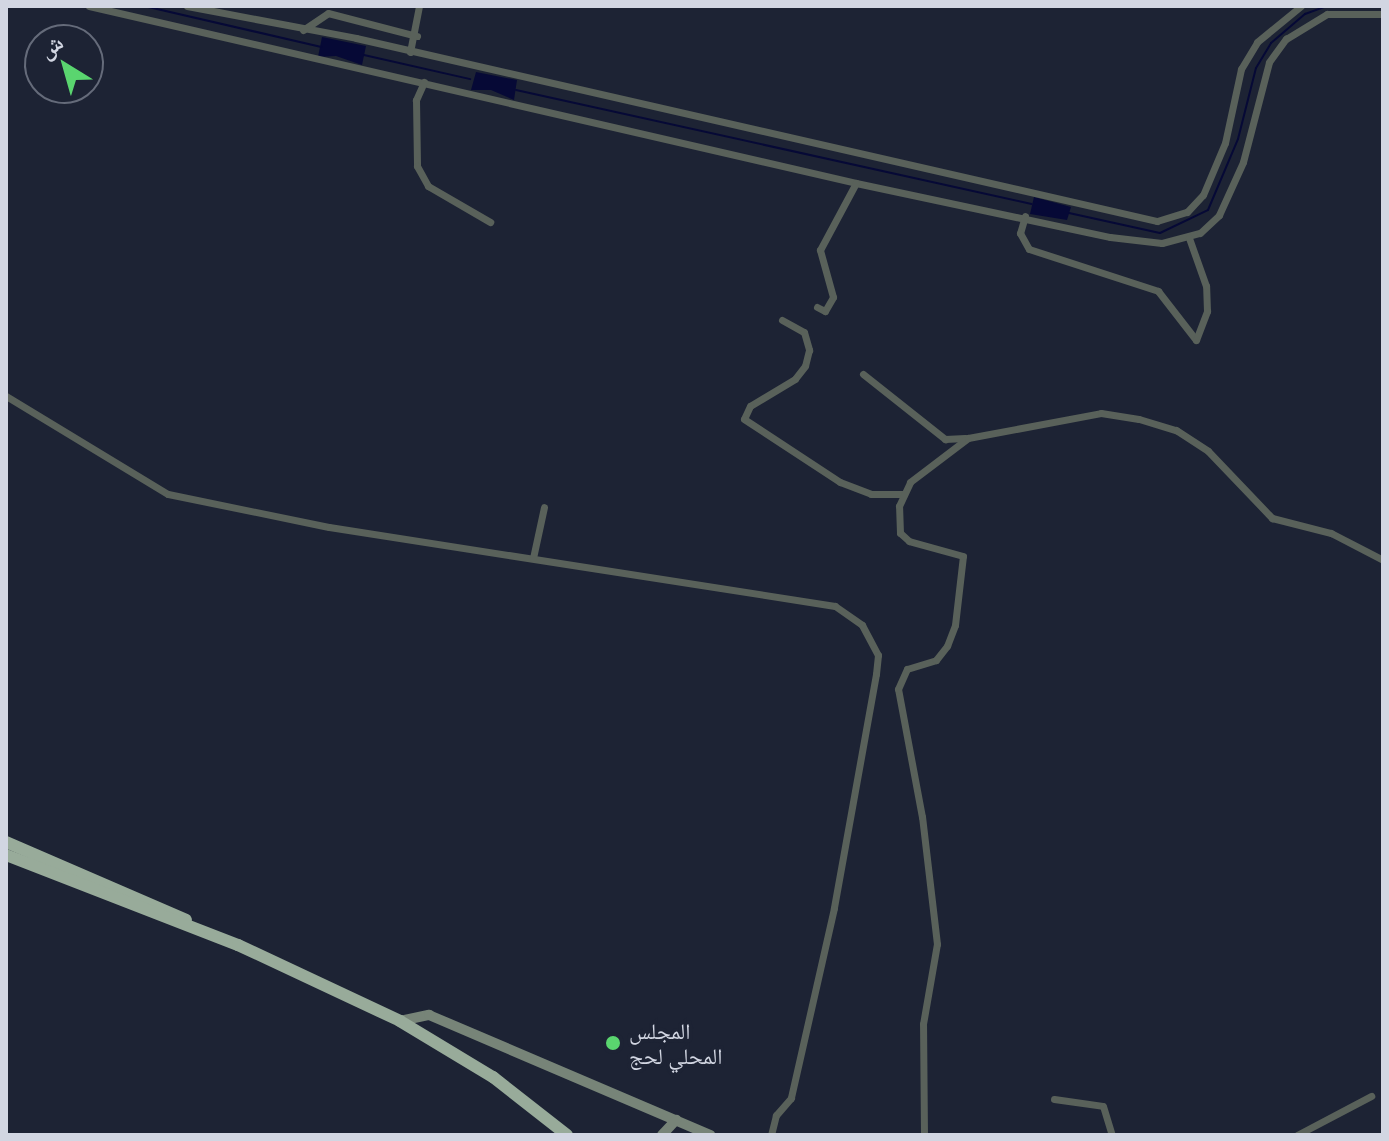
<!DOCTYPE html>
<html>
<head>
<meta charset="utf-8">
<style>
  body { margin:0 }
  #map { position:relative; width:1389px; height:1141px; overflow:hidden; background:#1d2334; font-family:"PT Serif","Noto Naskh Arabic",serif }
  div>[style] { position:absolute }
  .water>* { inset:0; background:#060936 }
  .stream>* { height:2px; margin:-1px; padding:0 1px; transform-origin:1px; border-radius:1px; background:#060936 }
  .minor>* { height:7px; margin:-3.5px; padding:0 3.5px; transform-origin:3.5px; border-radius:3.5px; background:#59615a }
  .secondary>* { height:10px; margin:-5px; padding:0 5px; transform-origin:5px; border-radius:5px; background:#778478 }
  .trunk>* { height:12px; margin:-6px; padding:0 6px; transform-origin:6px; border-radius:6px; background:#98ab9a }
  .dots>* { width:22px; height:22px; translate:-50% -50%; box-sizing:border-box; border:4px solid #1d2334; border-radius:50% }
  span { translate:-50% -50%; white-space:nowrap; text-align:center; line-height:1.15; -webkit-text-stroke:7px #1d2334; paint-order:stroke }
  .poi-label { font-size:22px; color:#d2d6e2 }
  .left { translate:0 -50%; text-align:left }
  .frame { position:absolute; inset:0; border:8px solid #d2d6e2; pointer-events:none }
  .north { position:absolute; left:24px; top:24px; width:80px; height:80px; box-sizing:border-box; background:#1d2334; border:2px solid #656b7a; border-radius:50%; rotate:323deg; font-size:22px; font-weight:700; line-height:32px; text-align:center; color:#d2d6e2 }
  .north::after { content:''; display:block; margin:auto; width:28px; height:36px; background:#5ad56f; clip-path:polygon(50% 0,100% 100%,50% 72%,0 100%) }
</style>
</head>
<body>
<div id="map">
  <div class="water">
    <i style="clip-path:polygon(322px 37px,366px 46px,362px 65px,336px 56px,318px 57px)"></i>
    <i style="clip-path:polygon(476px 72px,517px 80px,514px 100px,491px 90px,471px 90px)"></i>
    <i style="clip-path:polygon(1034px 197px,1071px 207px,1067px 220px,1030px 214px)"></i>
  </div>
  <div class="stream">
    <i style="left:144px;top:6px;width:182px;rotate:13deg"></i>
    <i style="left:364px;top:55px;width:109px;rotate:12.8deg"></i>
    <i style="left:516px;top:90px;width:528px;rotate:12.46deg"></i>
    <i style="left:1069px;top:213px;width:93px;rotate:12.4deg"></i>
    <i style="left:1160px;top:233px;width:53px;rotate:-25.6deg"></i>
    <i style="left:1208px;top:210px;width:77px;rotate:-67.1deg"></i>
    <i style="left:1238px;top:139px;width:73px;rotate:-75.8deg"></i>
    <i style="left:1256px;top:68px;width:29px;rotate:-59deg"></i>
    <i style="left:1271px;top:43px;width:45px;rotate:-40.5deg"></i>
    <i style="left:1305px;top:14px;width:23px;rotate:-20deg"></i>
  </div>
  <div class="minor">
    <i style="left:89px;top:6px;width:787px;rotate:12.99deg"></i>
    <i style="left:856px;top:183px;width:260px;rotate:12deg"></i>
    <i style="left:1110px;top:237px;width:52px;rotate:6.6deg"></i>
    <i style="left:1162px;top:243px;width:39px;rotate:-15deg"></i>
    <i style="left:1200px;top:233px;width:26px;rotate:-43deg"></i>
    <i style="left:1219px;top:215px;width:58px;rotate:-65.6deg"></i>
    <i style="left:1243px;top:162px;width:103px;rotate:-75.4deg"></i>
    <i style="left:1269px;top:62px;width:29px;rotate:-54deg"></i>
    <i style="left:1286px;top:39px;width:48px;rotate:-31.4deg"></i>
    <i style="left:1327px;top:14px;width:56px"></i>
    <i style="left:187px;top:6px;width:172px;rotate:10.7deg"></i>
    <i style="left:356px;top:38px;width:822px;rotate:12.87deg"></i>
    <i style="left:1157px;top:221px;width:31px;rotate:-17deg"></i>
    <i style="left:1187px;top:212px;width:23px;rotate:-47deg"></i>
    <i style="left:1203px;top:195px;width:56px;rotate:-67.1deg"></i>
    <i style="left:1225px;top:143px;width:76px;rotate:-77.8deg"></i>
    <i style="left:1241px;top:69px;width:31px;rotate:-59deg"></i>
    <i style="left:1257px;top:42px;width:57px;rotate:-39.3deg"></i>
    <i style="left:303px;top:30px;width:30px;rotate:-34deg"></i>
    <i style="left:328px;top:13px;width:92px;rotate:14.5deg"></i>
    <i style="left:410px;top:52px;width:47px;rotate:-78.9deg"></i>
    <i style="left:424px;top:82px;width:20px;rotate:114deg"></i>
    <i style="left:416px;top:100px;width:66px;rotate:89.1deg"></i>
    <i style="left:417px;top:166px;width:23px;rotate:61deg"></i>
    <i style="left:428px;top:186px;width:72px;rotate:30.1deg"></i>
    <i style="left:1025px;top:216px;width:18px;rotate:106deg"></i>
    <i style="left:1020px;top:233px;width:18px;rotate:61deg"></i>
    <i style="left:1029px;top:249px;width:136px;rotate:18deg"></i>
    <i style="left:1158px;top:291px;width:62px;rotate:52.2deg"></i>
    <i style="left:1196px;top:340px;width:31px;rotate:-69deg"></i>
    <i style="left:1207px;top:311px;width:25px;rotate:-92deg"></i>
    <i style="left:1206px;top:286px;width:51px;rotate:-109.5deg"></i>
    <i style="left:817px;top:307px;width:9px;rotate:27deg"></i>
    <i style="left:825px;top:311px;width:16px;rotate:-60deg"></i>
    <i style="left:833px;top:297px;width:49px;rotate:-105.5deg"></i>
    <i style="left:820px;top:250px;width:76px;rotate:-61.8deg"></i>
    <i style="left:782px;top:320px;width:25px;rotate:29deg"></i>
    <i style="left:804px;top:332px;width:19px;rotate:74deg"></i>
    <i style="left:809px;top:350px;width:16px;rotate:104deg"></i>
    <i style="left:805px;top:366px;width:16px;rotate:128deg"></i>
    <i style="left:795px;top:379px;width:52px;rotate:149deg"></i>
    <i style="left:750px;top:406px;width:14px;rotate:115deg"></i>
    <i style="left:744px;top:419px;width:115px;rotate:33.3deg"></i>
    <i style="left:840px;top:482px;width:33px;rotate:21deg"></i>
    <i style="left:871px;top:494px;width:33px"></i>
    <i style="left:863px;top:374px;width:105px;rotate:38.4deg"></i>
    <i style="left:945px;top:439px;width:20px;rotate:-3deg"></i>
    <i style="left:6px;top:396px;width:189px;rotate:31.2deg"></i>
    <i style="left:168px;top:494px;width:164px;rotate:11.6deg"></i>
    <i style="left:329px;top:527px;width:512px;rotate:8.87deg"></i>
    <i style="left:835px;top:606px;width:33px;rotate:35deg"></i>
    <i style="left:862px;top:625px;width:34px;rotate:62deg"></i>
    <i style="left:878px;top:655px;width:19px;rotate:96deg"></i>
    <i style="left:876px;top:674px;width:238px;rotate:100.2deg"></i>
    <i style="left:834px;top:908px;width:195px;rotate:102.8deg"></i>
    <i style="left:791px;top:1098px;width:23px;rotate:131deg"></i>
    <i style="left:776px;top:1115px;width:21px;rotate:104deg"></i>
    <i style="left:533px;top:558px;width:52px;rotate:-77.8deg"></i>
    <i style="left:1054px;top:1099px;width:49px;rotate:8.1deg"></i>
    <i style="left:1103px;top:1106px;width:30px;rotate:73deg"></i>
    <i style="left:924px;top:1135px;width:111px;rotate:-90.5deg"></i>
    <i style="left:923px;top:1024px;width:81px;rotate:-80.1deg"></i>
    <i style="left:937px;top:944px;width:128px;rotate:-96.7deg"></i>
    <i style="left:922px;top:817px;width:130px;rotate:-100.6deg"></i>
    <i style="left:898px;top:689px;width:22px;rotate:-66deg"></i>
    <i style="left:907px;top:669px;width:30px;rotate:-17deg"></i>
    <i style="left:936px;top:660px;width:18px;rotate:-52deg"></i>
    <i style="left:947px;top:646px;width:22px;rotate:-69deg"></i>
    <i style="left:955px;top:625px;width:69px;rotate:-83.4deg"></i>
    <i style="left:963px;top:556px;width:56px;rotate:-164.5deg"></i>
    <i style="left:909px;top:541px;width:12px;rotate:-138deg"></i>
    <i style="left:900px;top:533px;width:27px;rotate:-92deg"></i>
    <i style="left:899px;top:506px;width:26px;rotate:-65deg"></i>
    <i style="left:910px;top:482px;width:73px;rotate:-37.2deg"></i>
    <i style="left:968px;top:438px;width:135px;rotate:-10.6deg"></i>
    <i style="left:1101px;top:413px;width:38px;rotate:9deg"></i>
    <i style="left:1139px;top:419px;width:39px;rotate:17deg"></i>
    <i style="left:1176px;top:430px;width:38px;rotate:33deg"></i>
    <i style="left:1208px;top:451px;width:93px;rotate:46.3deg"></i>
    <i style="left:1272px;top:518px;width:61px;rotate:14.3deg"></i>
    <i style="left:1331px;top:533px;width:59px;rotate:27.4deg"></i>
    <i style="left:1297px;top:1135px;width:84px;rotate:-27.8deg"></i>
  </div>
  <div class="secondary">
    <i style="left:400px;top:1021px;width:30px;rotate:-12deg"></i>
    <i style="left:429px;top:1015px;width:306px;rotate:23.1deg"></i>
    <i style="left:662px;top:1135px;width:21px;rotate:-47deg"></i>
  </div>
  <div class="trunk">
    <i style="left:6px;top:842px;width:196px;rotate:23.4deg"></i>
    <i style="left:6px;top:855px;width:249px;rotate:21.2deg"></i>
    <i style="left:238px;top:945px;width:179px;rotate:25.1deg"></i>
    <i style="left:400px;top:1021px;width:109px;rotate:31.1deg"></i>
    <i style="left:493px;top:1077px;width:94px;rotate:38.1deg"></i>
  </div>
  <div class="dots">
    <i style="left:613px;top:1043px;background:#5ad56f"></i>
  </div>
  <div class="poi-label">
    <span class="left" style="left:629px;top:1043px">المجلس<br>المحلي لحج</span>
  </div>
  <div class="frame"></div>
  <div class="north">ش</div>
</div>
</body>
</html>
